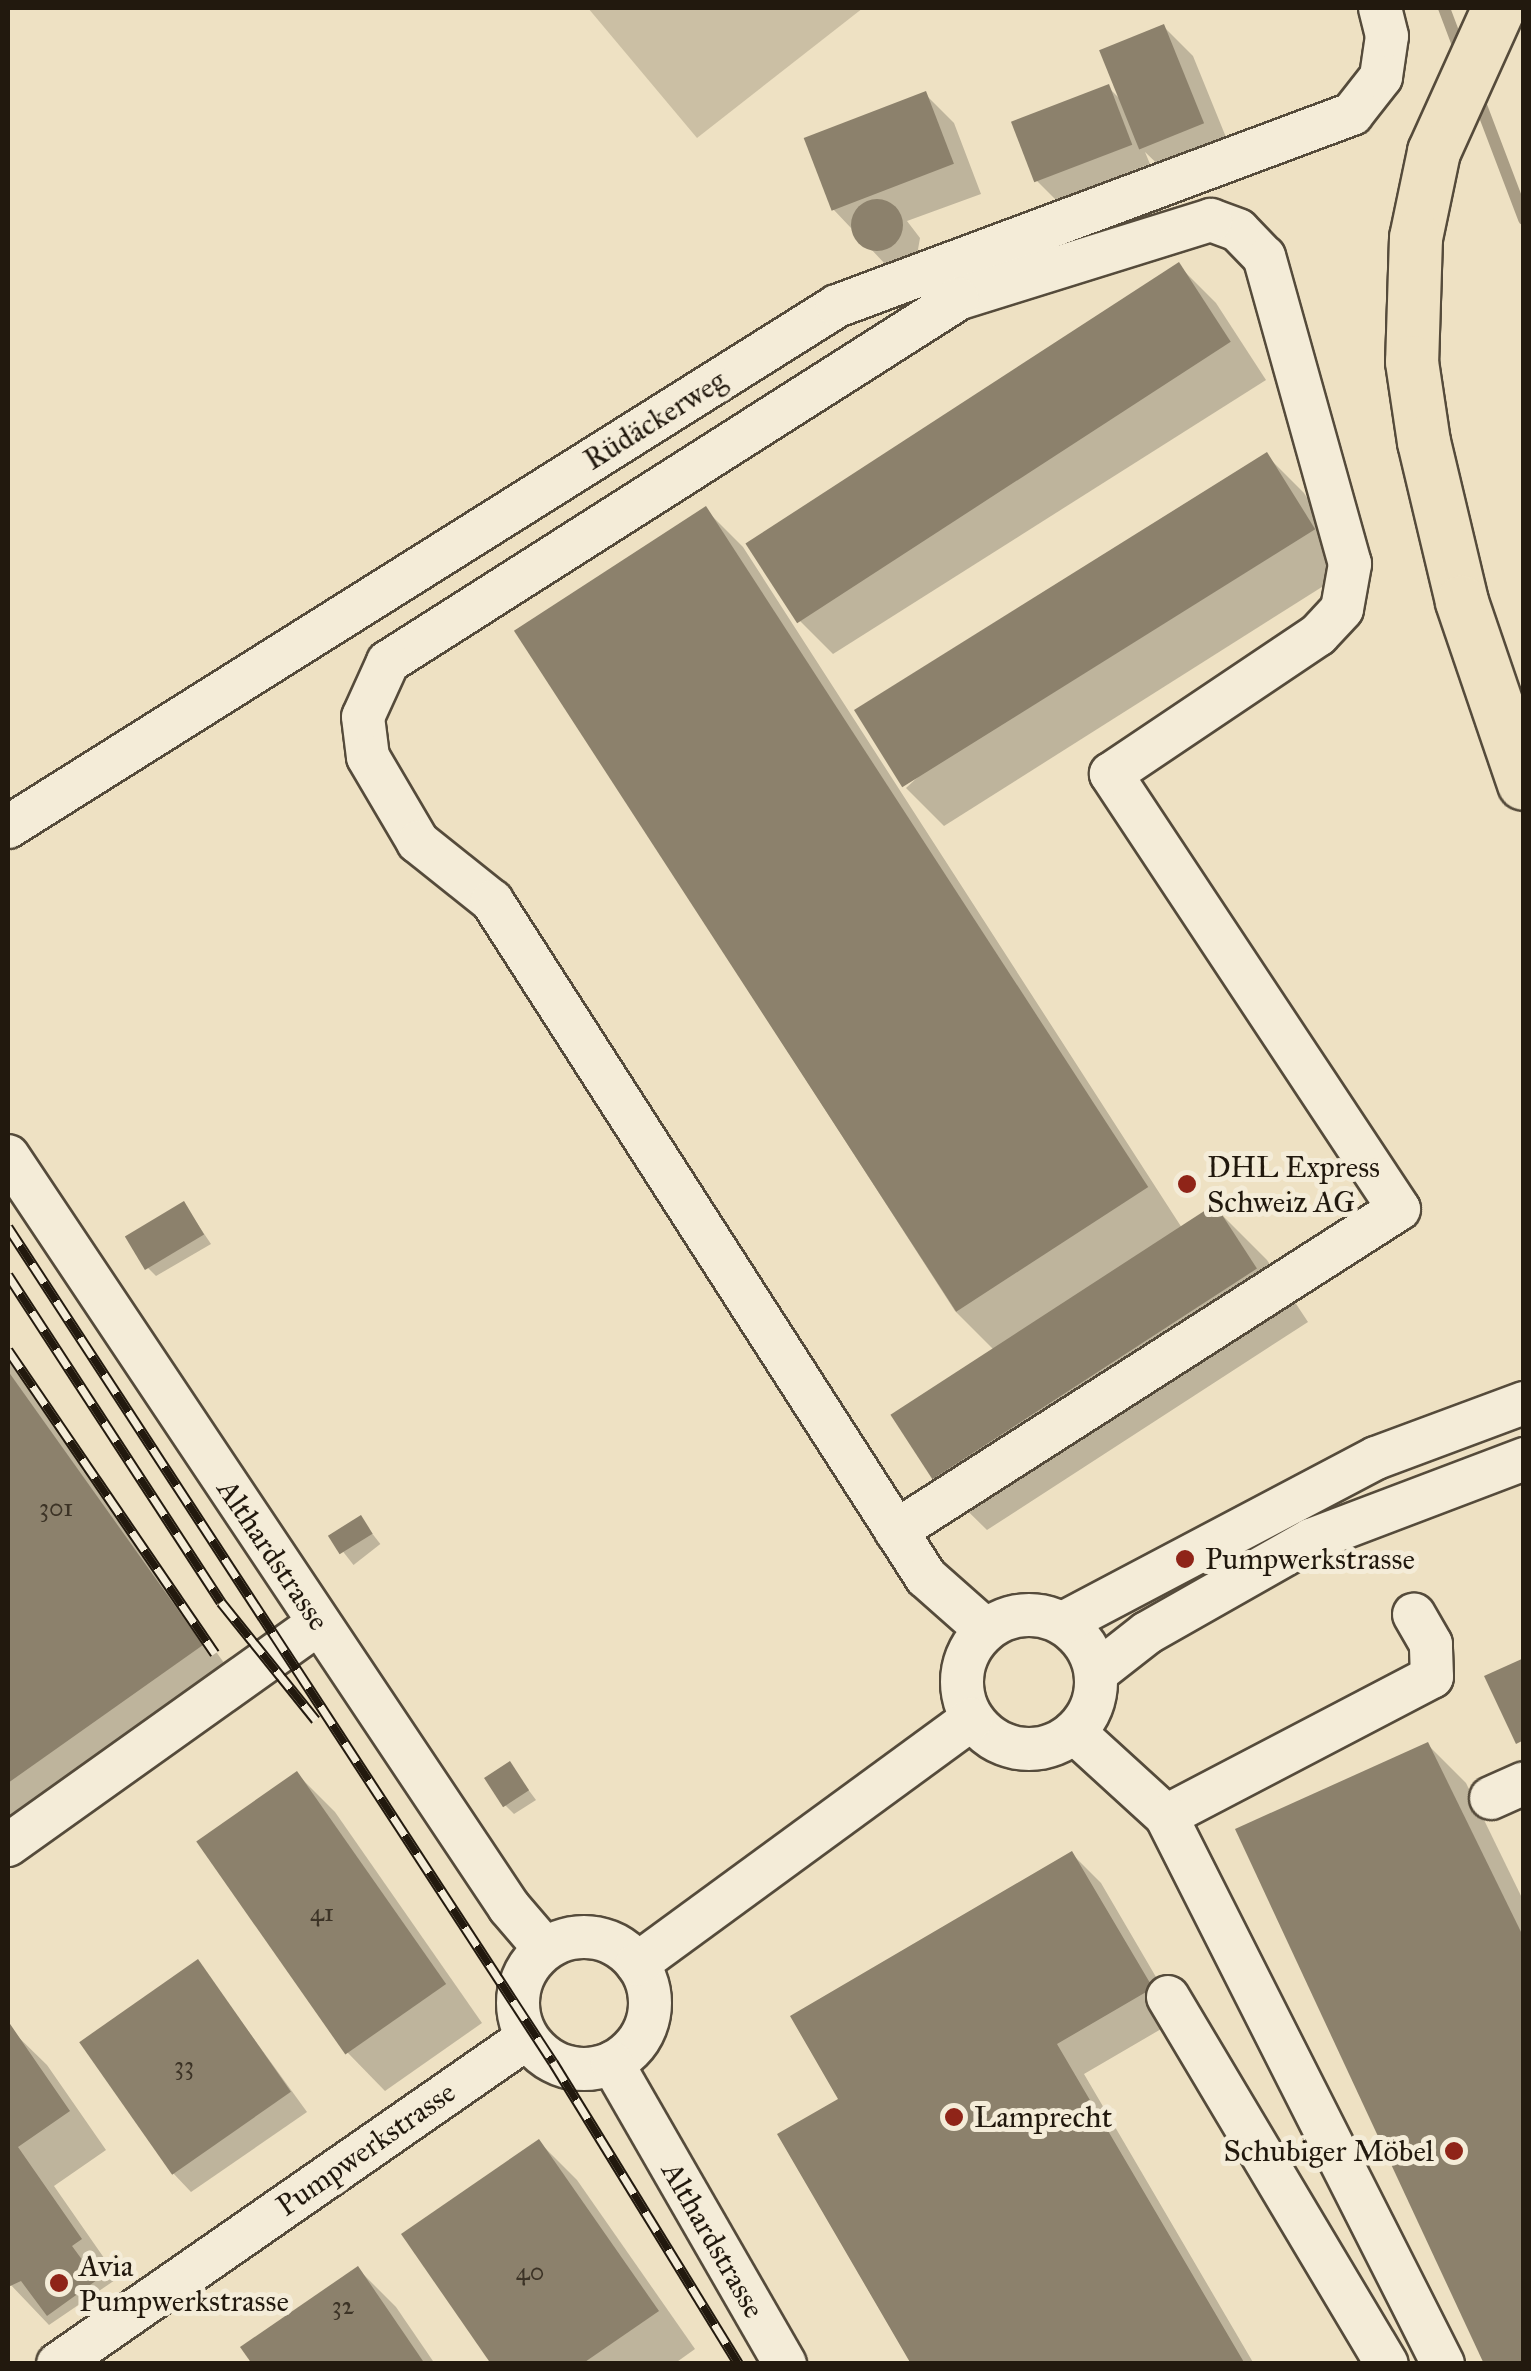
<!DOCTYPE html>
<html>
<head>
<meta charset="utf-8">
<style>
  body { margin:0 }
  #map { position:relative; width:1531px; height:2371px; overflow:hidden; background:#eee1c3; font-family:"IM FELL Great Primer",serif }
  div>[style] { position:absolute }
  .green>* { inset:0; background:#cbbfa4 }
  .shadow>* { inset:0; background:#0003; transform-origin:0 0 }
  .stream>* { height:12px; margin:-6px; padding:0 6px; transform-origin:6px; border-radius:6px; background:#a99d85 }
  .building>* { inset:0; background:#8c816c; transform-origin:0 0 }
  .round { border-radius:50% }
  .roads { filter:drop-shadow(2px 0 #554b3b) drop-shadow(-2px 0 #554b3b) drop-shadow(0 2px #554b3b) drop-shadow(0 -2px #554b3b) }
  .minor>* { height:42px; margin:-21px; padding:0 21px; transform-origin:21px; border-radius:21px; background:#f4ecd8 }
  .minor>.ring { margin:-21px; padding:0; box-sizing:content-box; background:none; border:42px solid #f4ecd8; border-radius:50% }
  .major>* { height:52px; margin:-26px; padding:0 26px; transform-origin:26px; border-radius:26px; background:#eee1c3 }
  .rail>* { height:11px; margin-top:-5.5px; transform-origin:0; background:repeating-linear-gradient(90deg,#f4ecd8 0 22px,#22190e 0 44px); box-sizing:border-box; border-block:2px solid #22190e }
  .dots>* { width:28px; height:28px; translate:-50% -50%; box-sizing:border-box; border:5px solid #f4ecd8; border-radius:50% }
  span { translate:-50% -50%; white-space:nowrap; text-align:center; line-height:1.15; -webkit-text-stroke:10px #f4ecd8; paint-order:stroke }
  .number-label { font-size:25px; color:#3c3326 }
  .number-label span { -webkit-text-stroke-width:0 }
  .street-label { font-size:30px; color:#22190e }
  .poi-label { font-size:30px; color:#22190e }
  .left { translate:0 -50%; text-align:left }
  .right { translate:-100% -50%; text-align:right }
  .frame { position:absolute; inset:0; border:10px solid #22190e; pointer-events:none }
</style>
</head>
<body>
<div id="map">
  <div class="green">
    <i style="clip-path:polygon(588px 8px,863px 8px,697px 138px)"></i>
  </div>
  <div class="shadow">
    <i style="clip-path:polygon(1164px 27px,1193px 56px,1232px 152px,1171px 177px,1145px 152px,1150px 164px,1056px 200px,1037px 181px,1108px 87px,1122px 101px)"></i>
    <i style="clip-path:polygon(925px 94px,954px 123px,981px 194px,907px 221px,920px 238px,916px 261px,887px 266px,833px 209px)"></i>
    <i style="clip-path:polygon(1178px 265px,1216px 303px,1266px 380px,833px 654px,795px 616px)"></i>
    <i style="clip-path:polygon(1266px 455px,1304px 493px,1352px 568px,944px 826px,906px 788px)"></i>
    <i style="clip-path:polygon(705px 509px,743px 547px,1182px 1228px,1214px 1207px,1267px 1260px,1308px 1322px,987px 1530px,934px 1478px,994px 1350px,955px 1311px,516px 630px)"></i>
    <i style="clip-path:polygon(184px 1204px,211px 1244px,156px 1276px,147px 1267px)"></i>
    <i style="clip-path:polygon(8px 1359px,239px 1684px,8px 1848px)"></i>
    <i style="left:360px;top:1518px;width:33px;height:34px;rotate:52deg"></i>
    <i style="clip-path:polygon(1428px 1745px,1466px 1783px,1524px 1902px,1524px 2364px)"></i>
    <i style="clip-path:polygon(510px 1765px,536px 1800px,514px 1814px,505px 1805px)"></i>
    <i style="clip-path:polygon(297px 1774px,335px 1812px,482px 2023px,385px 2091px,348px 2053px)"></i>
    <i style="clip-path:polygon(1072px 1854px,1101px 1883px,1180px 2018px,1084px 2074px,1254px 2364px,914px 2364px,842px 2100px)"></i>
    <i style="clip-path:polygon(198px 1962px,307px 2112px,191px 2192px,172px 2172px)"></i>
    <i style="clip-path:polygon(8px 2027px,47px 2065px,106px 2150px,54px 2186px,118px 2278px,49px 2325px,8px 2282px)"></i>
    <i style="clip-path:polygon(539px 2142px,577px 2180px,695px 2349px,674px 2364px,494px 2364px)"></i>
    <i style="clip-path:polygon(358px 2269px,396px 2307px,435px 2364px,255px 2364px)"></i>
  </div>
  <div class="stream">
    <i style="left:1444px;top:8px;width:48px;rotate:69.3deg"></i>
    <i style="left:1477px;top:95px;width:133px;rotate:69.2deg"></i>
  </div>
  <div class="building">
    <i style="left:1164px;top:24px;width:107px;height:70px;rotate:68deg"></i>
    <i style="left:1109px;top:84px;width:65px;height:105px;rotate:69deg"></i>
    <i style="left:926px;top:91px;width:78px;height:131px;rotate:69deg"></i>
    <i class="round" style="left:851px;top:199px;width:52px;height:52px"></i>
    <i style="left:1179px;top:262px;width:95px;height:517px;rotate:57deg"></i>
    <i style="left:1267px;top:452px;width:91px;height:487px;rotate:58deg"></i>
    <i style="left:706px;top:506px;width:812px;height:229px;rotate:57deg"></i>
    <i style="left:184px;top:1201px;width:39px;height:69px;rotate:59deg"></i>
    <i style="left:1215px;top:1204px;width:77px;height:387px;rotate:57deg"></i>
    <i style="clip-path:polygon(8px 1371px,203px 1645px,8px 1783px)"></i>
    <i style="left:361px;top:1515px;width:22px;height:39px;rotate:58deg"></i>
    <i style="clip-path:polygon(1524px 1658px,1524px 1740px,1516px 1744px,1484px 1676px)"></i>
    <i style="clip-path:polygon(1428px 1742px,1524px 1938px,1524px 2364px,1484px 2364px,1235px 1829px)"></i>
    <i style="left:510px;top:1761px;width:35px;height:31px;rotate:57deg"></i>
    <i style="left:297px;top:1771px;width:260px;height:123px;rotate:55deg"></i>
    <i style="clip-path:polygon(1072px 1851px,1153px 1988px,1057px 2044px,1245px 2364px,911px 2364px,777px 2134px,838px 2099px,790px 2016px)"></i>
    <i style="left:198px;top:1959px;width:162px;height:145px;rotate:55deg"></i>
    <i style="clip-path:polygon(8px 2021px,70px 2111px,18px 2147px,82px 2239px,72px 2246px,97px 2280px,47px 2316px,21px 2281px,8px 2287px)"></i>
    <i style="clip-path:polygon(539px 2139px,659px 2311px,582px 2364px,491px 2364px,401px 2234px)"></i>
    <i style="clip-path:polygon(358px 2266px,425px 2364px,252px 2364px,240px 2347px)"></i>
  </div>
  <div class="roads">
    <div class="minor">
      <i style="left:8px;top:827px;width:979px;rotate:-32.15deg"></i>
      <i style="left:837px;top:306px;width:550px;rotate:-20.45deg"></i>
      <i style="left:1352px;top:114px;width:47px;rotate:-51.9deg"></i>
      <i style="left:1381px;top:77px;width:41px;rotate:-81.7deg"></i>
      <i style="left:1387px;top:36px;width:29px;rotate:-104deg"></i>
      <i style="left:8px;top:1156px;width:903px;rotate:56.29deg"></i>
      <i style="left:509px;top:1907px;width:55px;rotate:49.4deg"></i>
      <i style="left:896px;top:1531px;width:597px;rotate:-32.63deg"></i>
      <i style="left:1399px;top:1209px;width:522px;rotate:-123.51deg"></i>
      <i style="left:1111px;top:774px;width:249px;rotate:-33.9deg"></i>
      <i style="left:1318px;top:635px;width:35px;rotate:-47deg"></i>
      <i style="left:1342px;top:609px;width:46px;rotate:-79.9deg"></i>
      <i style="left:1350px;top:564px;width:319px;rotate:-105.6deg"></i>
      <i style="left:1264px;top:257px;width:37px;rotate:-134deg"></i>
      <i style="left:1238px;top:230px;width:29px;rotate:-160deg"></i>
      <i style="left:1211px;top:220px;width:265px;rotate:162.7deg"></i>
      <i style="left:958px;top:299px;width:676px;rotate:147.51deg"></i>
      <i style="left:388px;top:662px;width:60px;rotate:114.4deg"></i>
      <i style="left:363px;top:717px;width:40px;rotate:82.9deg"></i>
      <i style="left:368px;top:757px;width:99px;rotate:59.5deg"></i>
      <i style="left:418px;top:842px;width:95px;rotate:38.6deg"></i>
      <i style="left:492px;top:901px;width:803px;rotate:57.3deg"></i>
      <i style="left:926px;top:1577px;width:80px;rotate:41.5deg"></i>
      <i class="ring" style="left:962px;top:1615px;width:92px;height:92px"></i>
      <i style="left:1063px;top:1623px;width:354px;rotate:-27.8deg"></i>
      <i style="left:1376px;top:1458px;width:158px;rotate:-20.4deg"></i>
      <i style="left:1096px;top:1673px;width:65px;rotate:-38.1deg"></i>
      <i style="left:1147px;top:1633px;width:189px;rotate:-29.6deg"></i>
      <i style="left:1311px;top:1540px;width:228px;rotate:-20.8deg"></i>
      <i style="left:1074px;top:1732px;width:125px;rotate:42.4deg"></i>
      <i style="left:1166px;top:1816px;width:300px;rotate:-27.6deg"></i>
      <i style="left:1432px;top:1677px;width:33px;rotate:-92deg"></i>
      <i style="left:1431px;top:1644px;width:34px;rotate:-120deg"></i>
      <i style="left:1491px;top:1798px;width:36px;rotate:-24deg"></i>
      <i style="left:1166px;top:1816px;width:614px;rotate:63.18deg"></i>
      <i style="left:8px;top:1845px;width:382px;rotate:-35.5deg"></i>
      <i class="ring" style="left:518px;top:1937px;width:90px;height:90px"></i>
      <i style="left:637px;top:1964px;width:415px;rotate:-36.2deg"></i>
      <i style="left:1168px;top:1997px;width:427px;rotate:59.2deg"></i>
      <i style="left:612px;top:2063px;width:347px;rotate:60.1deg"></i>
      <i style="left:58px;top:2364px;width:571px;rotate:-34.8deg"></i>
    </div>
    <div class="major">
      <i style="left:1499px;top:8px;width:158px;rotate:114.3deg"></i>
      <i style="left:1434px;top:152px;width:88px;rotate:101.8deg"></i>
      <i style="left:1416px;top:238px;width:124px;rotate:91.8deg"></i>
      <i style="left:1412px;top:362px;width:81px;rotate:81.5deg"></i>
      <i style="left:1424px;top:442px;width:164px;rotate:76.6deg"></i>
      <i style="left:1462px;top:602px;width:192px;rotate:71.2deg"></i>
    </div>
  </div>
  <div class="rail">
    <i style="left:8px;top:1227px;width:997px;rotate:56.87deg"></i>
    <i style="left:553px;top:2062px;width:355px;rotate:58.4deg"></i>
    <i style="left:8px;top:1275px;width:390px;rotate:56.9deg"></i>
    <i style="left:221px;top:1602px;width:151px;rotate:51.2deg"></i>
    <i style="left:8px;top:1350px;width:367px;rotate:55.7deg"></i>
  </div>
  <div class="dots">
    <i style="left:1187px;top:1184px;background:#8f2418"></i>
    <i style="left:1185px;top:1559px;background:#8f2418"></i>
    <i style="left:954px;top:2117px;background:#8f2418"></i>
    <i style="left:1454px;top:2151px;background:#8f2418"></i>
    <i style="left:59px;top:2283px;background:#8f2418"></i>
  </div>
  <div class="number-label">
    <span style="left:56px;top:1508px">301</span>
    <span style="left:322px;top:1913px">41</span>
    <span style="left:184px;top:2066px">33</span>
    <span style="left:530px;top:2272px">40</span>
    <span style="left:343px;top:2306px">32</span>
  </div>
  <div class="street-label">
    <span style="left:655px;top:420px;rotate:-32deg">Rüdäckerweg</span>
    <span style="left:273px;top:1555px;rotate:56deg">Althardstrasse</span>
    <span style="left:366px;top:2149px;rotate:-35deg">Pumpwerkstrasse</span>
    <span style="left:713px;top:2240px;rotate:60deg">Althardstrasse</span>
  </div>
  <div class="poi-label">
    <span class="left" style="left:1207px;top:1184px">DHL Express<br>Schweiz AG</span>
    <span class="left" style="left:1205px;top:1559px">Pumpwerkstrasse</span>
    <span class="left" style="left:974px;top:2117px">Lamprecht</span>
    <span class="right" style="left:1434px;top:2151px">Schubiger Möbel</span>
    <span class="left" style="left:79px;top:2283px">Avia<br>Pumpwerkstrasse</span>
  </div>
  <div class="frame"></div>
</div>
</body>
</html>
